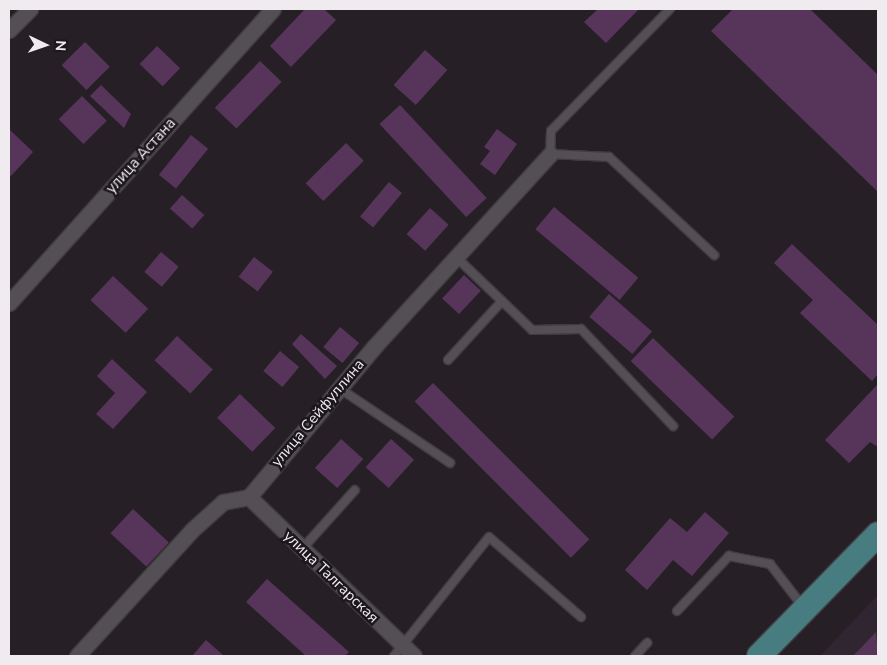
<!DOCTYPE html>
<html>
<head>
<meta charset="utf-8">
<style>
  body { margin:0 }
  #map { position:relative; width:887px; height:665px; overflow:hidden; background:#262026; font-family:"Nunito Sans",sans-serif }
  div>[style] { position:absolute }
  .built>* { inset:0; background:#302631 }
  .building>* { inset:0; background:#57355a; transform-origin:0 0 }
  .roads { filter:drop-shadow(1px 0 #403c40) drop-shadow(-1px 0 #403c40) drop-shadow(0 1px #403c40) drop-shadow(0 -1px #403c40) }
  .lane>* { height:8px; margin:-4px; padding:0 4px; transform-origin:4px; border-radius:4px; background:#544e55 }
  .street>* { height:15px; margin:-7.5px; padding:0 7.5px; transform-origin:7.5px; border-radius:7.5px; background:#544e55 }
  .primary>* { height:24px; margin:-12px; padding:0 12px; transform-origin:12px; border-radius:12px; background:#477c81 }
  span { translate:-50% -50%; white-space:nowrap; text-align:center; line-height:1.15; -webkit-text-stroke:5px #1c171c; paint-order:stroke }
  .street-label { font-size:15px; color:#efebef }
  .frame { position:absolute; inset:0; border:10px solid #efebef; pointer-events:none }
  .north { position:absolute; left:20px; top:20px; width:50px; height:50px; -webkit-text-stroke:4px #1c171c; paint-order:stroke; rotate:93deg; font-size:14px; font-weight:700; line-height:20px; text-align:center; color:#efebef }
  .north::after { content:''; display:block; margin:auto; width:18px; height:22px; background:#efebef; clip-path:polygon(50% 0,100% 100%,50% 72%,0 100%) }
</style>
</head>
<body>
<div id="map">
  <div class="built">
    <i style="clip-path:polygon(878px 595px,878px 656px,820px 656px)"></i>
  </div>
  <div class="building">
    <i style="clip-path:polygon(305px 9px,324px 9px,336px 20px,291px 67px,270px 46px)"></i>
    <i style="clip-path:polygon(598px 9px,639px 9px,606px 43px,584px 22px)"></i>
    <i style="clip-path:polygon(733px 9px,810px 9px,878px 75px,878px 192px,711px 31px)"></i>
    <i style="left:85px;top:42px;width:35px;height:33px;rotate:45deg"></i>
    <i style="left:157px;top:46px;width:32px;height:25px;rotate:44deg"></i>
    <i style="left:425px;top:50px;width:30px;height:47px;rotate:42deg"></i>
    <i style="left:260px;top:61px;width:30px;height:65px;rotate:44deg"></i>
    <i style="clip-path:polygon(101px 85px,131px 114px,124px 128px,90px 96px)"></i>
    <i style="left:82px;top:96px;width:35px;height:33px;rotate:45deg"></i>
    <i style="left:400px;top:105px;width:127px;height:28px;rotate:47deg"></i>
    <i style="clip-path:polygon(9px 129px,33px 152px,11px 176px,9px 174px)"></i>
    <i style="clip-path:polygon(497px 129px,517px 144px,495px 175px,480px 164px,490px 151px,484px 147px)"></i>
    <i style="left:191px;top:135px;width:22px;height:51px;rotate:39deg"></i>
    <i style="left:346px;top:143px;width:25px;height:57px;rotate:45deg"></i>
    <i style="left:389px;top:182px;width:17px;height:45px;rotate:40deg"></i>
    <i style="left:182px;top:195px;width:30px;height:18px;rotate:42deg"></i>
    <i style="left:554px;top:207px;width:110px;height:29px;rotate:40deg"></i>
    <i style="left:430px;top:208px;width:25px;height:35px;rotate:42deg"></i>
    <i style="clip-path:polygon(792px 244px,878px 325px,878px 374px,872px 381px,800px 313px,813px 300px,774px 263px)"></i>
    <i style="left:161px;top:252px;width:23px;height:26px;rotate:40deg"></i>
    <i style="left:254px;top:257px;width:24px;height:25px;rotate:38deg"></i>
    <i style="left:464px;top:275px;width:23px;height:32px;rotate:43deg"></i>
    <i style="left:113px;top:276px;width:48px;height:33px;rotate:43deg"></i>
    <i style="left:609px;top:294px;width:57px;height:30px;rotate:41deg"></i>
    <i style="left:340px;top:327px;width:25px;height:26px;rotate:40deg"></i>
    <i style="clip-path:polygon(301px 334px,337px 366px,325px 379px,292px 344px)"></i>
    <i style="left:177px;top:336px;width:49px;height:33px;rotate:43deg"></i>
    <i style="left:653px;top:338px;width:113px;height:32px;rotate:44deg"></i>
    <i style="left:280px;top:351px;width:25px;height:26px;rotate:40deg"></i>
    <i style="clip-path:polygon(112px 359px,147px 392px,113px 429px,96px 414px,115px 393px,97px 376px)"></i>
    <i style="left:433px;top:383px;width:221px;height:26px;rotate:45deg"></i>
    <i style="clip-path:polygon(878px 384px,878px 447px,870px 442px,849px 463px,825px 440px)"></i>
    <i style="left:240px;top:394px;width:49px;height:33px;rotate:44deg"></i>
    <i style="left:341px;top:439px;width:30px;height:39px;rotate:42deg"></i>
    <i style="left:391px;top:439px;width:31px;height:38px;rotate:42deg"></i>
    <i style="left:133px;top:509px;width:49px;height:33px;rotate:43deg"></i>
    <i style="clip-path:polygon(705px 512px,729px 533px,692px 576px,673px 560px,647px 590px,625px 570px,670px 518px,687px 532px)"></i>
    <i style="clip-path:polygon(267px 579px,349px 652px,345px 656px,306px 656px,246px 602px)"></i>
    <i style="clip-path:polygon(876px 632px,878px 656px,853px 656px)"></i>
    <i style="clip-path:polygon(206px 640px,224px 656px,192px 656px)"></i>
  </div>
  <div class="roads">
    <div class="lane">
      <i style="left:670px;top:9px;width:170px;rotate:134.3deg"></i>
      <i style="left:551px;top:131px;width:23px;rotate:92deg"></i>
      <i style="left:550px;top:154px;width:59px;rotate:2.9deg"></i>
      <i style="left:609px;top:157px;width:144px;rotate:43deg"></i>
      <i style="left:456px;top:257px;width:105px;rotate:43.8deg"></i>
      <i style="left:532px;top:330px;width:49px;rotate:-1.2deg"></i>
      <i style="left:581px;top:329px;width:134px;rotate:46.5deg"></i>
      <i style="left:448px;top:360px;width:80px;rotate:-47.5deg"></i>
      <i style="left:339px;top:388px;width:134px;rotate:34deg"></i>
      <i style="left:302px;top:549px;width:79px;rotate:-48.1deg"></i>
      <i style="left:677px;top:611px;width:76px;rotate:-46.6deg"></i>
      <i style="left:729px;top:556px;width:42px;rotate:11deg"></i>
      <i style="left:770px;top:564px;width:56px;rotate:52.3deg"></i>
      <i style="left:394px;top:656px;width:152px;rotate:-51.4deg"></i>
      <i style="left:489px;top:537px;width:122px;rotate:41deg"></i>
      <i style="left:635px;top:656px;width:18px;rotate:-47deg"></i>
    </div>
    <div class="street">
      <i style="left:9px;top:30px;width:30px;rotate:-45deg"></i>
      <i style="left:9px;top:303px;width:395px;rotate:-48.1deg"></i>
      <i style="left:249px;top:497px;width:229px;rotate:43.9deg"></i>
      <i style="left:77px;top:656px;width:171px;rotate:-47.6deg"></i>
      <i style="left:192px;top:530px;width:42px;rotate:-42.1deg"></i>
      <i style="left:223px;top:502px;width:26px;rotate:-11deg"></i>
      <i style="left:249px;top:497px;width:195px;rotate:-50.2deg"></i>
      <i style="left:374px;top:347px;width:261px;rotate:-47.6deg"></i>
    </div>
    <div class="primary">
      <i style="left:759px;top:656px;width:170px;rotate:-45.7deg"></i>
    </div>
  </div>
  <div class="street-label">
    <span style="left:141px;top:156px;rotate:-48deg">улица Астана</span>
    <span style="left:318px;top:413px;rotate:-50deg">улица Сейфуллина</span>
    <span style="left:331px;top:577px;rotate:44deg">улица Талгарская</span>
  </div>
  <div class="frame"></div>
  <div class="north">N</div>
</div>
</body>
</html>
